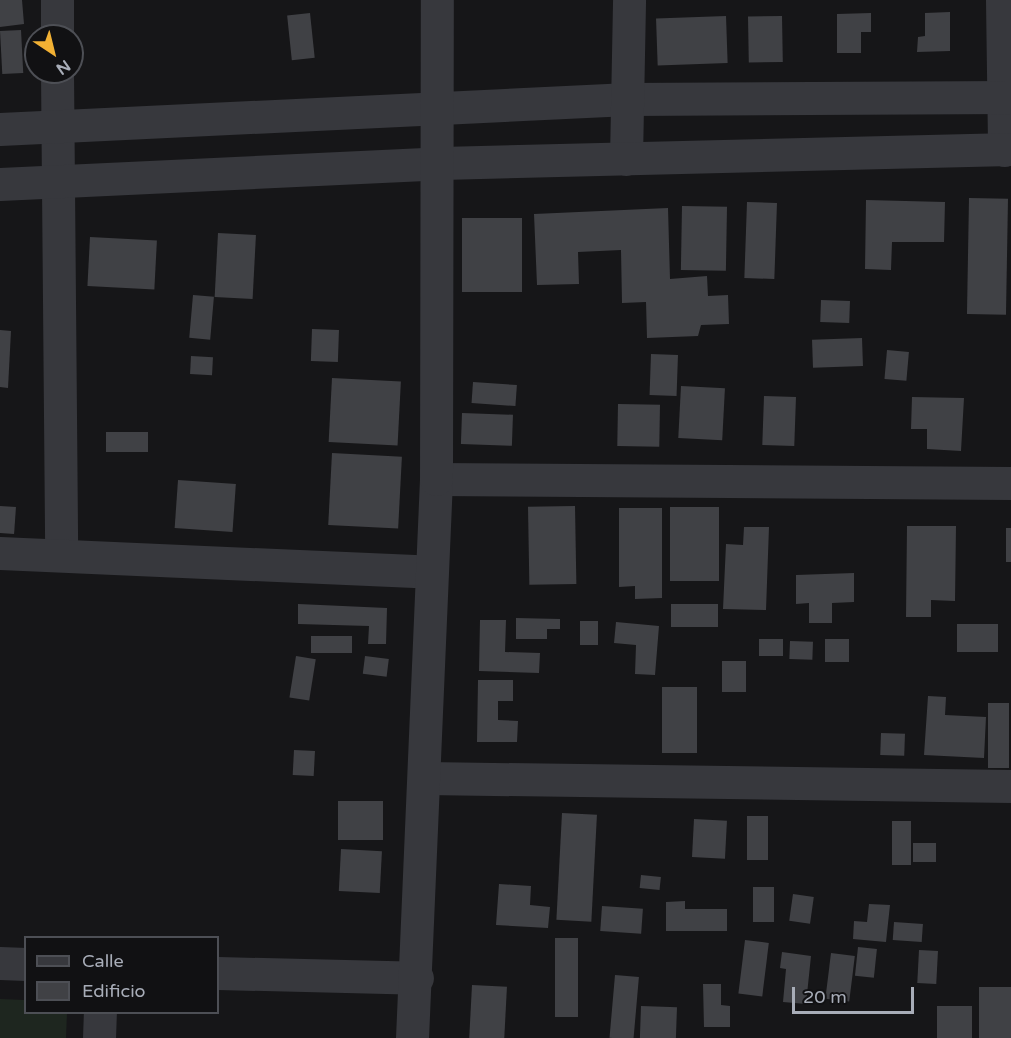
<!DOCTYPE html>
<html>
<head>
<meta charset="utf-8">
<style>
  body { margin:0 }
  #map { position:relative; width:1011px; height:1038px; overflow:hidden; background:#161618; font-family:"Varela Round",sans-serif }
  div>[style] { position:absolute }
  .green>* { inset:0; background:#1e261f }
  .building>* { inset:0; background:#404145; transform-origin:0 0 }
  .street>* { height:33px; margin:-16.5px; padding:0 16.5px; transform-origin:16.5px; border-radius:16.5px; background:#37383d }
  span { translate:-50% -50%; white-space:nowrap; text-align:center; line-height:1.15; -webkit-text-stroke:5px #111113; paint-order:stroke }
  .legend { position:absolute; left:24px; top:936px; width:195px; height:78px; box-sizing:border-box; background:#111113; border:2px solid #4d4f55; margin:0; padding:8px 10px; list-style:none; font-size:18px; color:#a8adb8 }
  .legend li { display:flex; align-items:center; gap:12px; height:30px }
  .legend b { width:30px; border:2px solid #4d4f55 }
  .north { position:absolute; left:24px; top:24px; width:60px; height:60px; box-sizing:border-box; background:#111113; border:2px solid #4d4f55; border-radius:50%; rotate:145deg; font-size:16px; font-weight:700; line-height:24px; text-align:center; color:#a8adb8 }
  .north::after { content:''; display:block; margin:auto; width:21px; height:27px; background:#f2b134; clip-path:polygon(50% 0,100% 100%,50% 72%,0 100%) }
  .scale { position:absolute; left:792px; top:987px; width:122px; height:27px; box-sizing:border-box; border:3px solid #a8adb8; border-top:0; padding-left:8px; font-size:18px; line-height:21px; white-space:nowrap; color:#a8adb8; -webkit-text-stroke:4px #111113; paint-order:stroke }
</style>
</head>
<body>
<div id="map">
  <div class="green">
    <i style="clip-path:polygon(0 999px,25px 1000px,26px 1012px,67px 1013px,66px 1038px,0 1038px)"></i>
  </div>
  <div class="building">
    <i style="clip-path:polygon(0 0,22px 0,24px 24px,0 27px)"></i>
    <i style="clip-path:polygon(950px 12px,950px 51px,917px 52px,918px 37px,925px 36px,925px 13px)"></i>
    <i style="left:310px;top:13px;width:45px;height:23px;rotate:84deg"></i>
    <i style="clip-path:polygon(871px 13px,871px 32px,861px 32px,861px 53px,837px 53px,837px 14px)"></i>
    <i style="left:726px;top:16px;width:47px;height:70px;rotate:88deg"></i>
    <i style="left:782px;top:16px;width:46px;height:34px;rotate:89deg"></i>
    <i style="left:21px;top:30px;width:43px;height:21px;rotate:87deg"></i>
    <i style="left:969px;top:198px;width:39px;height:116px;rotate:1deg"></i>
    <i style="clip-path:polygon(866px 200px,945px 202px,944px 242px,892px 242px,891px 270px,865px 269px)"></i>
    <i style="left:747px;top:202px;width:30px;height:76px;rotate:2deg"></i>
    <i style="left:682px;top:206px;width:45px;height:64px;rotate:1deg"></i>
    <i style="clip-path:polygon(668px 208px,670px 279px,707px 276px,708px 296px,728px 295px,729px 324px,701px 325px,698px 336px,647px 338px,646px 302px,622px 303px,621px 250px,578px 252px,579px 284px,537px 285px,534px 214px)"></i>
    <i style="left:522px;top:218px;width:74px;height:60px;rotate:90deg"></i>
    <i style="left:218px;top:233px;width:38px;height:64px;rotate:3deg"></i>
    <i style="left:90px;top:237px;width:67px;height:49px;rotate:3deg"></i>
    <i style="left:193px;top:295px;width:21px;height:43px;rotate:5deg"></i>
    <i style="left:821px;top:300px;width:29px;height:22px;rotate:2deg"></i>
    <i style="left:312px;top:329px;width:27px;height:32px;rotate:2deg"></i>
    <i style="clip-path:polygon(0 330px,11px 331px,8px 388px,0 387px)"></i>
    <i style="left:862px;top:338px;width:28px;height:50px;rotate:88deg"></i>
    <i style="left:887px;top:350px;width:22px;height:29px;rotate:5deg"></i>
    <i style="left:651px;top:354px;width:27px;height:41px;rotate:2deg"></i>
    <i style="left:191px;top:356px;width:22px;height:18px;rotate:3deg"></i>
    <i style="left:332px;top:378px;width:69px;height:64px;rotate:3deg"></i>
    <i style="left:473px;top:382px;width:44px;height:21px;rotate:4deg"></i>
    <i style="left:681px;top:386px;width:44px;height:52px;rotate:3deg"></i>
    <i style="left:764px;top:396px;width:32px;height:49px;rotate:2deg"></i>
    <i style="clip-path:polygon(912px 397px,964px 398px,961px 451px,927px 449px,927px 429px,911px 429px)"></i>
    <i style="left:618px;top:404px;width:42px;height:42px;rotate:1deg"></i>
    <i style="left:462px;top:413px;width:51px;height:31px;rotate:2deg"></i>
    <i style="left:106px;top:432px;width:42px;height:20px"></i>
    <i style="left:332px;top:453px;width:70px;height:72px;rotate:3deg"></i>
    <i style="left:178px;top:480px;width:58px;height:48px;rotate:4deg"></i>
    <i style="left:0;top:506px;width:16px;height:27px;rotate:4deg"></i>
    <i style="left:575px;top:506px;width:78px;height:47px;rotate:89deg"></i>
    <i style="left:670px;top:507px;width:49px;height:74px"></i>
    <i style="clip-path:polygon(619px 508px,662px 508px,662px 598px,635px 599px,635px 586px,619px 587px)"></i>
    <i style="clip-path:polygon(907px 526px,956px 526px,955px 601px,931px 600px,931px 617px,906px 617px)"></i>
    <i style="clip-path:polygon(744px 527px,769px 527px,766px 610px,723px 609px,726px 544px,743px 545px)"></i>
    <i style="left:1006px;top:528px;width:5px;height:34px"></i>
    <i style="clip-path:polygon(854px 573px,854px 602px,832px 603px,832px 623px,809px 623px,809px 603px,796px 604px,796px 575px)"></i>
    <i style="clip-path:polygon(298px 604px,387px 608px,386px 644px,368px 644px,369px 626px,298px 624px)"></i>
    <i style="left:671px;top:604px;width:47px;height:23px"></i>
    <i style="clip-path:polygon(516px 618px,560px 619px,560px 629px,547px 629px,547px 639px,516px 639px)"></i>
    <i style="clip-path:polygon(480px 620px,506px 620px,505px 652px,540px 653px,539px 673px,479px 671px)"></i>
    <i style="left:580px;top:621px;width:18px;height:24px"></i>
    <i style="clip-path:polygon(616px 622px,659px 626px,655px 675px,635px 674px,636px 645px,614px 643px)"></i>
    <i style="left:998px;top:624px;width:28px;height:41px;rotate:90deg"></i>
    <i style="left:311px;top:636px;width:41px;height:17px"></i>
    <i style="left:759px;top:639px;width:24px;height:17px"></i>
    <i style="left:825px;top:639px;width:24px;height:23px"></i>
    <i style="left:790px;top:641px;width:23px;height:18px;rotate:2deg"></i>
    <i style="left:296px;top:656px;width:20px;height:42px;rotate:9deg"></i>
    <i style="left:365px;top:656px;width:24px;height:18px;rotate:7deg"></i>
    <i style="left:722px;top:661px;width:24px;height:31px"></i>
    <i style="clip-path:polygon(478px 680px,513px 680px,513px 701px,498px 701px,498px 720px,518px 721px,517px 742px,477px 742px)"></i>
    <i style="left:662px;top:687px;width:35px;height:66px"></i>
    <i style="clip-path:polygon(928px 696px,946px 697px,945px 715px,986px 717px,984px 758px,924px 755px)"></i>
    <i style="left:988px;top:703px;width:21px;height:65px"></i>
    <i style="left:881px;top:733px;width:24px;height:22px;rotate:2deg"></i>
    <i style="left:294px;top:750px;width:21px;height:25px;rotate:3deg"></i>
    <i style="left:338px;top:801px;width:45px;height:39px"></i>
    <i style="left:562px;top:813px;width:35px;height:107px;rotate:3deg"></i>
    <i style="left:747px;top:816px;width:21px;height:44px"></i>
    <i style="left:694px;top:819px;width:33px;height:38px;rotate:3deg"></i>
    <i style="left:892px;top:821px;width:19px;height:44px"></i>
    <i style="left:913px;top:843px;width:23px;height:19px"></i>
    <i style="left:341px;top:849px;width:41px;height:42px;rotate:3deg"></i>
    <i style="left:641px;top:875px;width:20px;height:13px;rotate:6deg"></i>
    <i style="clip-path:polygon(499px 884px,531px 886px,530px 905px,550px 907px,548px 928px,496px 925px)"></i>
    <i style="left:753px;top:887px;width:21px;height:35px"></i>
    <i style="left:793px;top:894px;width:21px;height:27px;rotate:8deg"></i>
    <i style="clip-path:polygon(685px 901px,685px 909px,727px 909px,727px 931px,666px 931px,666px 902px)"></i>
    <i style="clip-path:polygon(869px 904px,890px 905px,886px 942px,853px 939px,854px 921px,867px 922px)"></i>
    <i style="left:602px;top:906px;width:41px;height:25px;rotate:4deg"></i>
    <i style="left:894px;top:922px;width:29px;height:18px;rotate:4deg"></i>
    <i style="left:555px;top:938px;width:23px;height:79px"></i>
    <i style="left:745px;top:940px;width:24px;height:54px;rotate:7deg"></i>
    <i style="left:858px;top:947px;width:19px;height:29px;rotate:6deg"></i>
    <i style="left:919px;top:950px;width:19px;height:33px;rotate:3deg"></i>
    <i style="clip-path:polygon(782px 952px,811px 956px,806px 1004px,783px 1002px,786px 969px,780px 968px)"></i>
    <i style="left:831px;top:953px;width:24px;height:46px;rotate:7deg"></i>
    <i style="left:615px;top:975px;width:24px;height:63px;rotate:5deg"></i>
    <i style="clip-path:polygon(703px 984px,721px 984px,721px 1005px,730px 1006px,730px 1027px,704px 1027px)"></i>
    <i style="left:472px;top:985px;width:35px;height:53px;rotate:3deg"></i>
    <i style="left:1011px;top:987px;width:51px;height:32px;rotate:90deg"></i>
    <i style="left:641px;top:1006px;width:36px;height:32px;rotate:2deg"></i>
    <i style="left:972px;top:1006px;width:32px;height:35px;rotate:90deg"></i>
  </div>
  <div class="street">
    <i style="left:57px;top:0;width:36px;rotate:90deg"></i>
    <i style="left:1002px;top:0;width:150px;rotate:89.2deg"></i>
    <i style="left:57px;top:72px;width:482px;rotate:89.5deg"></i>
    <i style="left:0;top:129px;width:629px;rotate:-2.73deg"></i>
    <i style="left:628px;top:99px;width:383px;rotate:-0.3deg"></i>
    <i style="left:626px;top:159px;width:159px;rotate:-88.9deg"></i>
    <i style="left:0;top:184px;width:441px;rotate:-2.7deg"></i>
    <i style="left:441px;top:163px;width:570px;rotate:-1.41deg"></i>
    <i style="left:436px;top:479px;width:575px;rotate:0.4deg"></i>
    <i style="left:0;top:553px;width:432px;rotate:2.5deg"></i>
    <i style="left:426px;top:778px;width:585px;rotate:0.78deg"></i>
    <i style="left:0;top:963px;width:26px;rotate:2deg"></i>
    <i style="left:218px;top:973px;width:199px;rotate:1.4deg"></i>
    <i style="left:99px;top:1038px;width:26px;rotate:-88deg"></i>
    <i style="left:412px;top:1038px;width:560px;rotate:-87.54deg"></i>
    <i style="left:436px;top:479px;width:479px;rotate:-89.9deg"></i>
  </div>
  <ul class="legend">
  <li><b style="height:8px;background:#37383d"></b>Calle</li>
  <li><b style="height:16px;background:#404145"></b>Edificio</li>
  </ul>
  <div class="north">N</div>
  <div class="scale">20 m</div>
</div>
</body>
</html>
